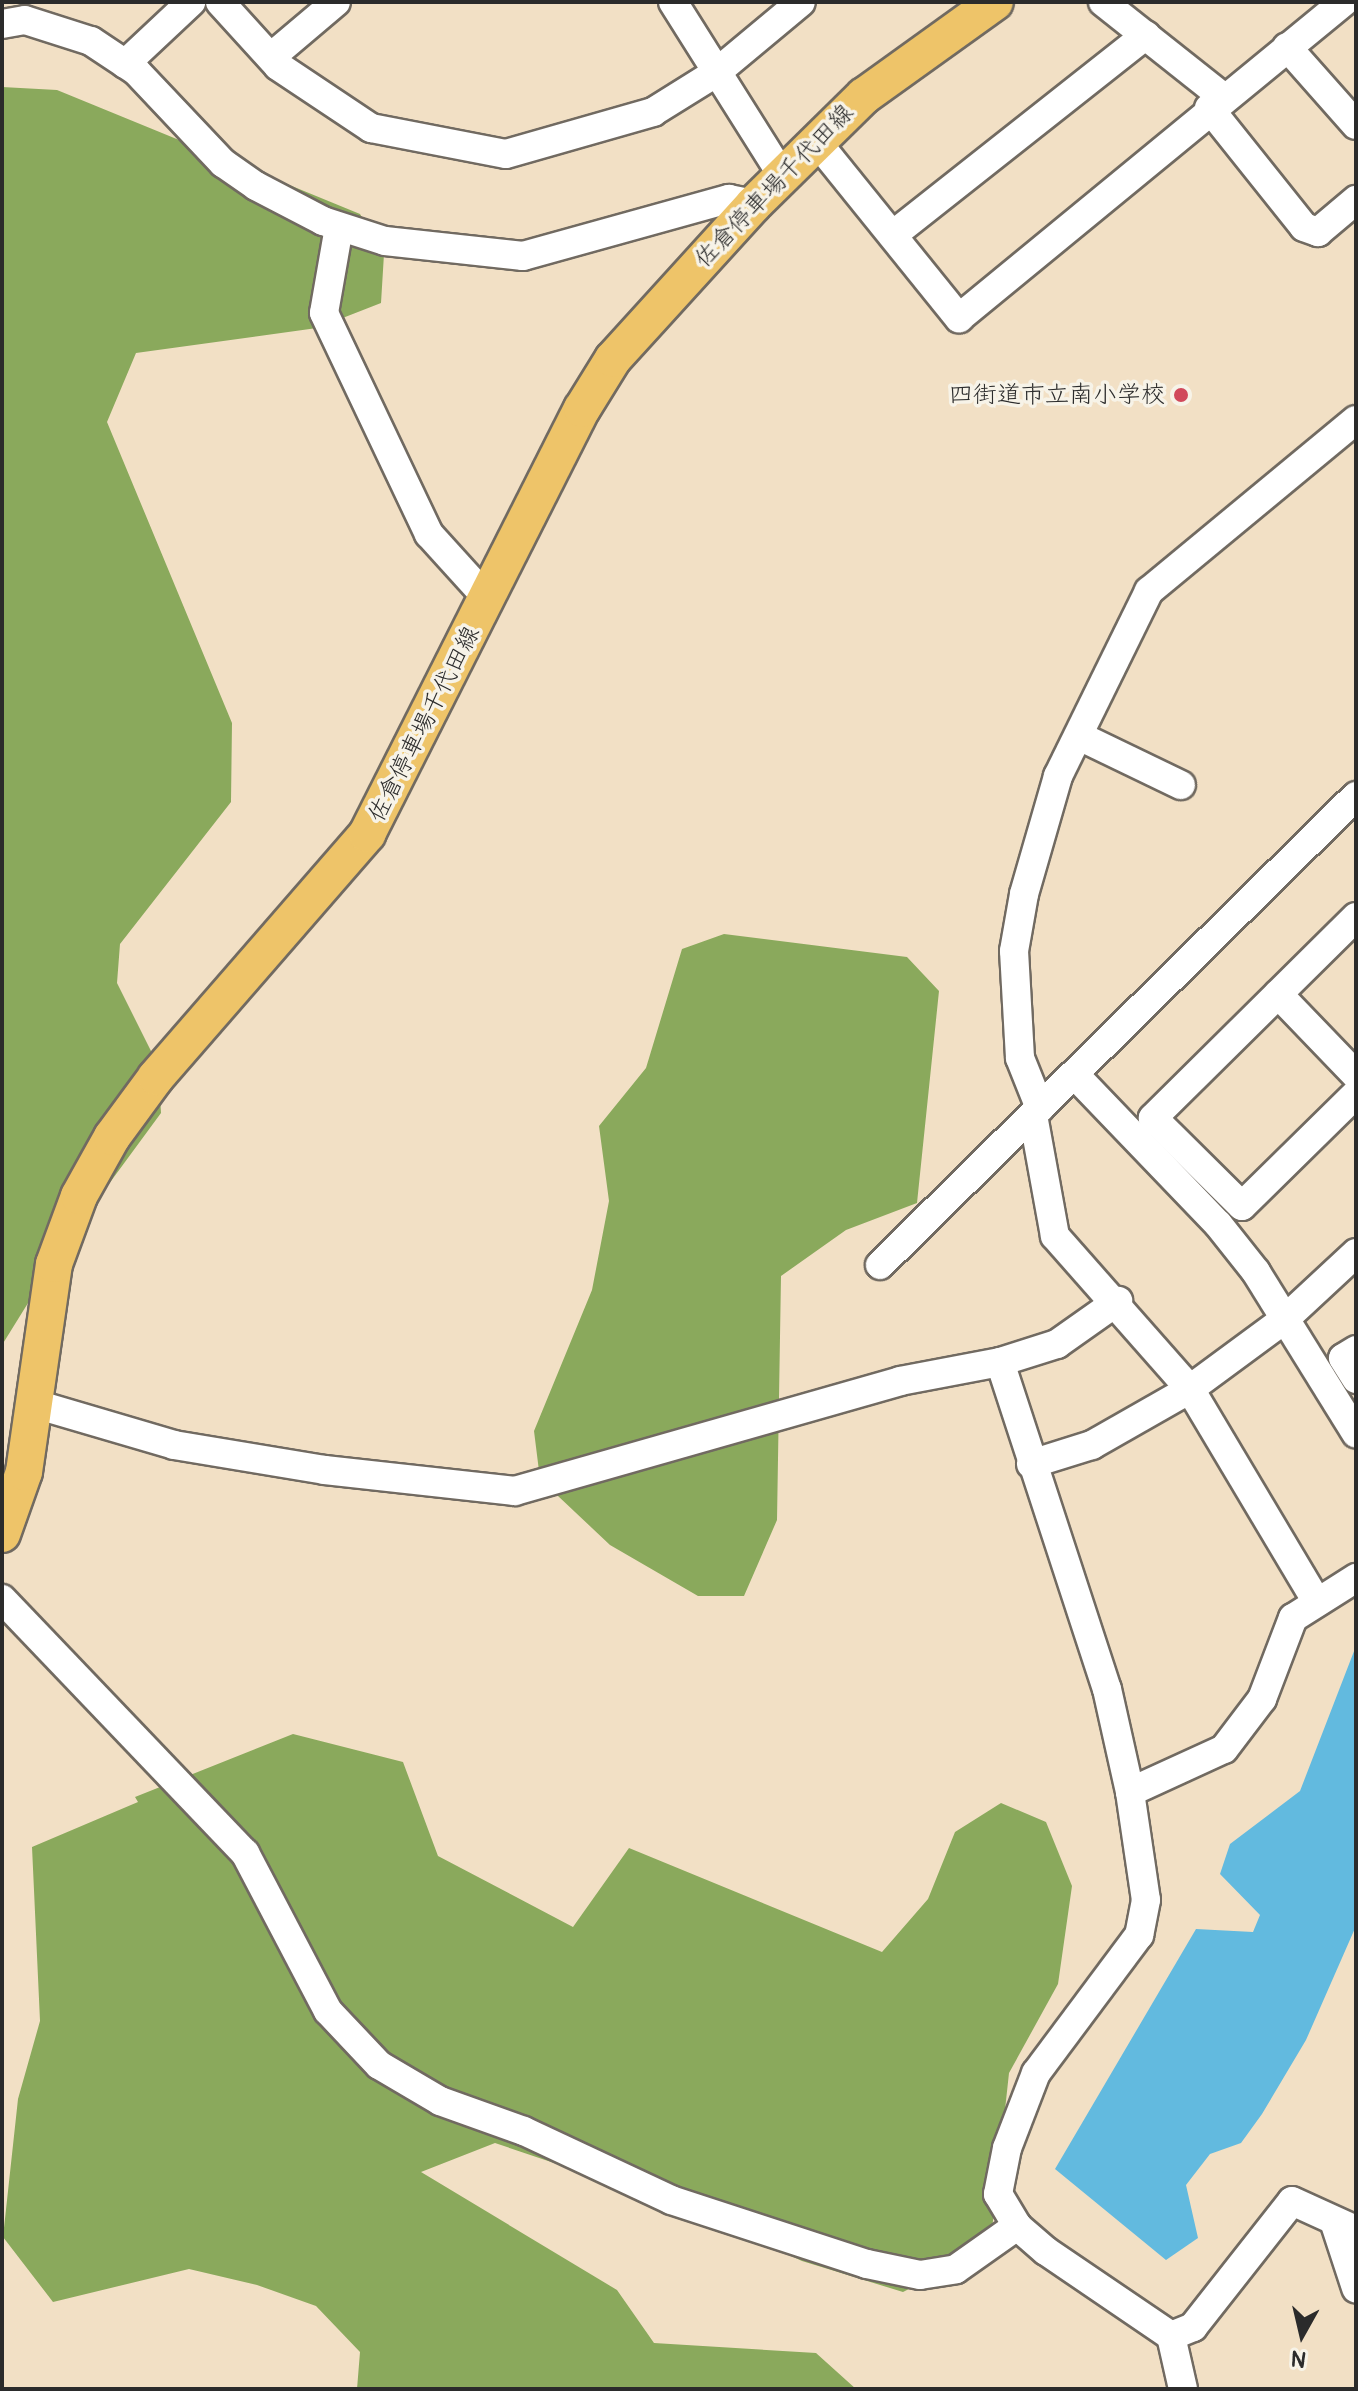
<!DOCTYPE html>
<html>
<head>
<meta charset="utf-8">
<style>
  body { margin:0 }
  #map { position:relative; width:1358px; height:2391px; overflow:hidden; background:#f2e0c5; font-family:Pangolin,"Klee One",sans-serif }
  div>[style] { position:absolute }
  .forest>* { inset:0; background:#8aa95c }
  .water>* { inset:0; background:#62badf }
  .roads { filter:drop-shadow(2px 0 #716a61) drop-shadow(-2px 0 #716a61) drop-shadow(0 2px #716a61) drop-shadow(0 -2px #716a61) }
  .minor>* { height:28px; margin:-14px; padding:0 14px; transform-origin:14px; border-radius:14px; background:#fff }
  .major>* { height:36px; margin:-18px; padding:0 18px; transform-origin:18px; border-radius:18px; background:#eec469 }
  .dots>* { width:22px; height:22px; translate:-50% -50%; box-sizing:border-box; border:4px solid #f7f3e8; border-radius:50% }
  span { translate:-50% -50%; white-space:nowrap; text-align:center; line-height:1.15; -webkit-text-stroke:7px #f7f3e8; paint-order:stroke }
  .street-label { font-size:24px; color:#2b2b2b }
  .poi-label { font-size:24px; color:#2b2b2b }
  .right { translate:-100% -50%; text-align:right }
  .frame { position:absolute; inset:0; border:4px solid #2b2b2b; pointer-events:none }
  .north { position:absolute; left:1262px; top:2295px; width:80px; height:80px; -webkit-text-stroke:6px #f7f3e8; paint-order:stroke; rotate:188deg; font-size:22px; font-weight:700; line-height:32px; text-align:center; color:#2b2b2b }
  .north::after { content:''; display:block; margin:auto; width:28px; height:36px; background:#2b2b2b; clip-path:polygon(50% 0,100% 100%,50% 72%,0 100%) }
</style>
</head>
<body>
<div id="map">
  <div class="forest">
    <i style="clip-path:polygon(2px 87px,57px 90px,360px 214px,384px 254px,381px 303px,317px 328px,136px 353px,107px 422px,232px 723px,231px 802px,120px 944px,117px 983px,158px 1065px,161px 1113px,64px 1245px,2px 1345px)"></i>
    <i style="clip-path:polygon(724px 934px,907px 957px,939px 991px,917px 1203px,846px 1230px,781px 1276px,777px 1520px,744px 1596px,698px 1596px,610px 1545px,540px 1479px,534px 1431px,592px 1290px,609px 1201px,599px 1126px,646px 1068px,682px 949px)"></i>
    <i style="clip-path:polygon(293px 1734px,403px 1762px,438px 1856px,573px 1927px,629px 1848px,882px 1952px,928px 1899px,955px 1832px,1001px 1803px,1046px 1822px,1072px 1886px,1058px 1984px,1009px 2073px,990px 2248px,903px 2292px,802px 2261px,682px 2206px,495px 2143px,421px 2172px,617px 2290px,654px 2343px,816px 2353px,856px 2389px,357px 2389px,360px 2352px,316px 2306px,257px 2285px,189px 2269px,53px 2302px,3px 2237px,18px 2099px,40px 2021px,32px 1847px,138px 1802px,135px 1797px)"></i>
  </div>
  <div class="water">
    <i style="clip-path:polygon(1356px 1646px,1356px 1926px,1306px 2040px,1262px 2114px,1241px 2143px,1210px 2154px,1186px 2185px,1198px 2238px,1166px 2260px,1055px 2169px,1196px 1929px,1253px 1932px,1260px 1915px,1220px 1874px,1230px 1844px,1300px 1791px)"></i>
  </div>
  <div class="roads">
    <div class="minor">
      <i style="left:220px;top:2px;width:86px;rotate:47.8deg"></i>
      <i style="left:278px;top:66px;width:112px;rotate:33.7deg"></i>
      <i style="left:371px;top:128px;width:137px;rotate:10.9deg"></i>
      <i style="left:506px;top:154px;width:153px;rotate:-15.9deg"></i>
      <i style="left:653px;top:112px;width:75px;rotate:-32deg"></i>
      <i style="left:717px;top:72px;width:109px;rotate:-39.8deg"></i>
      <i style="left:673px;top:2px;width:204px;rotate:57.8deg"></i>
      <i style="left:1103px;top:2px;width:153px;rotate:38.4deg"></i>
      <i style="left:2px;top:24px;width:23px;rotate:-10deg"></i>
      <i style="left:25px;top:20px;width:69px;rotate:17.7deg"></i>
      <i style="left:91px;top:41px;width:54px;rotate:33.7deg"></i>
      <i style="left:136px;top:71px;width:127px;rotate:46.6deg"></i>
      <i style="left:223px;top:163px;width:40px;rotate:34.9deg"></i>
      <i style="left:256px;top:186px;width:76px;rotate:27.6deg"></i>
      <i style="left:323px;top:221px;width:65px;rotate:17.9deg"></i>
      <i style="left:385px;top:241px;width:139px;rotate:6.2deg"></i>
      <i style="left:523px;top:256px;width:214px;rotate:-15.5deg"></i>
      <i style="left:729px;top:199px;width:25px;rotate:11deg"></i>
      <i style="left:1287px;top:47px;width:104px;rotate:48.5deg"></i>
      <i style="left:271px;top:57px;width:85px;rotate:-40.2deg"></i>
      <i style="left:125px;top:64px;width:91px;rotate:-43.2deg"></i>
      <i style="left:1209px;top:108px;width:152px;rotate:51.4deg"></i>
      <i style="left:1304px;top:227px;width:15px;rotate:20deg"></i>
      <i style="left:1318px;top:232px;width:50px;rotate:-40.1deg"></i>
      <i style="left:816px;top:141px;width:228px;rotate:51.1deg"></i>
      <i style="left:959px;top:318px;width:498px;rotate:-39.4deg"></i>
      <i style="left:339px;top:227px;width:87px;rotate:99.9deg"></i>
      <i style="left:324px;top:313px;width:245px;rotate:64.6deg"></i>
      <i style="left:429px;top:534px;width:88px;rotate:47.8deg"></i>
      <i style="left:894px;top:234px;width:321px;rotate:-38.3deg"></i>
      <i style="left:1079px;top:736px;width:113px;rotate:25.7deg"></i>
      <i style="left:1356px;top:917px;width:286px;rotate:135.3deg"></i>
      <i style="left:1153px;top:1118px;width:125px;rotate:44.7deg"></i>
      <i style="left:1242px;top:1206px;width:160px;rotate:-44.5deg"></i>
      <i style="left:1278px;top:994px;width:112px;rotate:46.1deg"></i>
      <i style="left:1074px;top:1074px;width:208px;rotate:46.2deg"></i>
      <i style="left:1218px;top:1224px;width:61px;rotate:51.6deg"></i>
      <i style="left:1256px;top:1272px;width:190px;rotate:58.2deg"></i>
      <i style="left:1040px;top:1108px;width:54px;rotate:-111.8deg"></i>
      <i style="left:1020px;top:1058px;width:107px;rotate:-93.2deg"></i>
      <i style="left:1014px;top:951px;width:58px;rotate:-80deg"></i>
      <i style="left:1024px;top:894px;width:123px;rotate:-73.9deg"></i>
      <i style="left:1058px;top:776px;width:206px;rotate:-63.8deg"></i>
      <i style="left:1149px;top:591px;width:268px;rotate:-39.6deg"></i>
      <i style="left:1033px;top:1115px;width:123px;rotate:79.7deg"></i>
      <i style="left:1055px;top:1236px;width:204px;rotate:48.6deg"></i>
      <i style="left:1190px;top:1389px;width:248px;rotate:59.2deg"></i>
      <i style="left:880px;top:1265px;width:668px;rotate:-44.58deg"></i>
      <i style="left:1356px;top:1350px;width:15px;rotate:148deg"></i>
      <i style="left:1343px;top:1358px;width:25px;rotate:58deg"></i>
      <i style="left:1000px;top:1362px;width:344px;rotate:71.9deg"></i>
      <i style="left:1107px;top:1689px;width:106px;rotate:77.4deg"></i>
      <i style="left:1130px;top:1792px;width:109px;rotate:81.6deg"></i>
      <i style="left:1146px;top:1900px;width:36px;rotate:101deg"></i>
      <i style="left:1139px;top:1935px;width:172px;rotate:126.7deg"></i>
      <i style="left:1036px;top:2073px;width:80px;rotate:111.1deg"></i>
      <i style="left:1007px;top:2148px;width:47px;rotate:101.1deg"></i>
      <i style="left:998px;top:2194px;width:37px;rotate:59deg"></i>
      <i style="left:1017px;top:2226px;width:38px;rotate:41deg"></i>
      <i style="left:1046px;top:2251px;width:151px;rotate:34.2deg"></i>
      <i style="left:1171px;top:2336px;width:54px;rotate:77.2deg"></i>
      <i style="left:35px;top:1404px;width:145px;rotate:16.4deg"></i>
      <i style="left:174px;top:1445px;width:153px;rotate:9.4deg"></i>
      <i style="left:325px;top:1470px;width:191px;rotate:6.3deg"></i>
      <i style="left:515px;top:1491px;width:400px;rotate:-15.9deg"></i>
      <i style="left:900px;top:1381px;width:102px;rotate:-10.8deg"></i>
      <i style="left:1000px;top:1362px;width:60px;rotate:-17.5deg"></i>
      <i style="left:1057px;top:1344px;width:75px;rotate:-35.2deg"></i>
      <i style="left:1031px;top:1464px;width:64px;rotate:-17.3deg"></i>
      <i style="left:1092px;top:1445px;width:113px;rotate:-29.7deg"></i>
      <i style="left:1190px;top:1389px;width:118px;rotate:-36.4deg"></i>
      <i style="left:1285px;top:1319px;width:97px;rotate:-42.9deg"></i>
      <i style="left:2px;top:1599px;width:352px;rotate:46.3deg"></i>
      <i style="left:245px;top:1853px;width:178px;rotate:62.3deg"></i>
      <i style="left:328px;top:2011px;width:74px;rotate:46.6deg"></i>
      <i style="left:379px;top:2065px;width:71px;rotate:30.5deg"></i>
      <i style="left:440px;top:2101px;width:89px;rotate:19.7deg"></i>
      <i style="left:524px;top:2131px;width:162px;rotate:25.1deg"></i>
      <i style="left:671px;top:2200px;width:206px;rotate:18.1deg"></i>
      <i style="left:867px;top:2264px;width:54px;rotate:11.7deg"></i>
      <i style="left:920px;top:2275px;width:36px;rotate:-9deg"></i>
      <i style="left:956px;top:2269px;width:75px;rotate:-35.2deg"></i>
      <i style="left:1130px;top:1792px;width:103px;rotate:-24.6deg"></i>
      <i style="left:1224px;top:1749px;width:63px;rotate:-52.8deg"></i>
      <i style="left:1262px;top:1699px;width:87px;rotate:-69.1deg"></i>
      <i style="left:1293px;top:1618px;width:75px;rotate:-32.4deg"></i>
      <i style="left:1334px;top:2221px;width:71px;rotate:71.8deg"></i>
      <i style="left:1171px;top:2336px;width:24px;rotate:-22deg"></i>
      <i style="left:1193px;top:2327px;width:160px;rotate:-51.8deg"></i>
      <i style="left:1292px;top:2201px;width:70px;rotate:24.4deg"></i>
    </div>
    <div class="major">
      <i style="left:2px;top:1534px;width:66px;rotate:-70.5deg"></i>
      <i style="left:24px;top:1472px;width:210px;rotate:-81.8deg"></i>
      <i style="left:54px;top:1264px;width:72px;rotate:-69.8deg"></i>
      <i style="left:79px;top:1196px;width:68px;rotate:-60.8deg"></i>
      <i style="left:112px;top:1137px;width:74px;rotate:-53.7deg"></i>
      <i style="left:156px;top:1077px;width:322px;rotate:-49deg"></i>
      <i style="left:367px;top:834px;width:476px;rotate:-63.2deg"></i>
      <i style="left:582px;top:409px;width:59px;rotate:-58.2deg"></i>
      <i style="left:613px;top:359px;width:210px;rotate:-47.7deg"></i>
      <i style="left:754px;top:204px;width:154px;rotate:-44.5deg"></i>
      <i style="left:864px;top:96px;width:161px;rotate:-35.7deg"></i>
    </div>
  </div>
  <div class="dots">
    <i style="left:1181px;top:395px;background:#d1495b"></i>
  </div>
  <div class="street-label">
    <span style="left:774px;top:186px;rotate:-46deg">佐倉停車場千代田線</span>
    <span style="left:424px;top:724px;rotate:-63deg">佐倉停車場千代田線</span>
  </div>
  <div class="poi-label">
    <span class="right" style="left:1165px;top:395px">四街道市立南小学校</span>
  </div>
  <div class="frame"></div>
  <div class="north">N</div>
</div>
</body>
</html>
